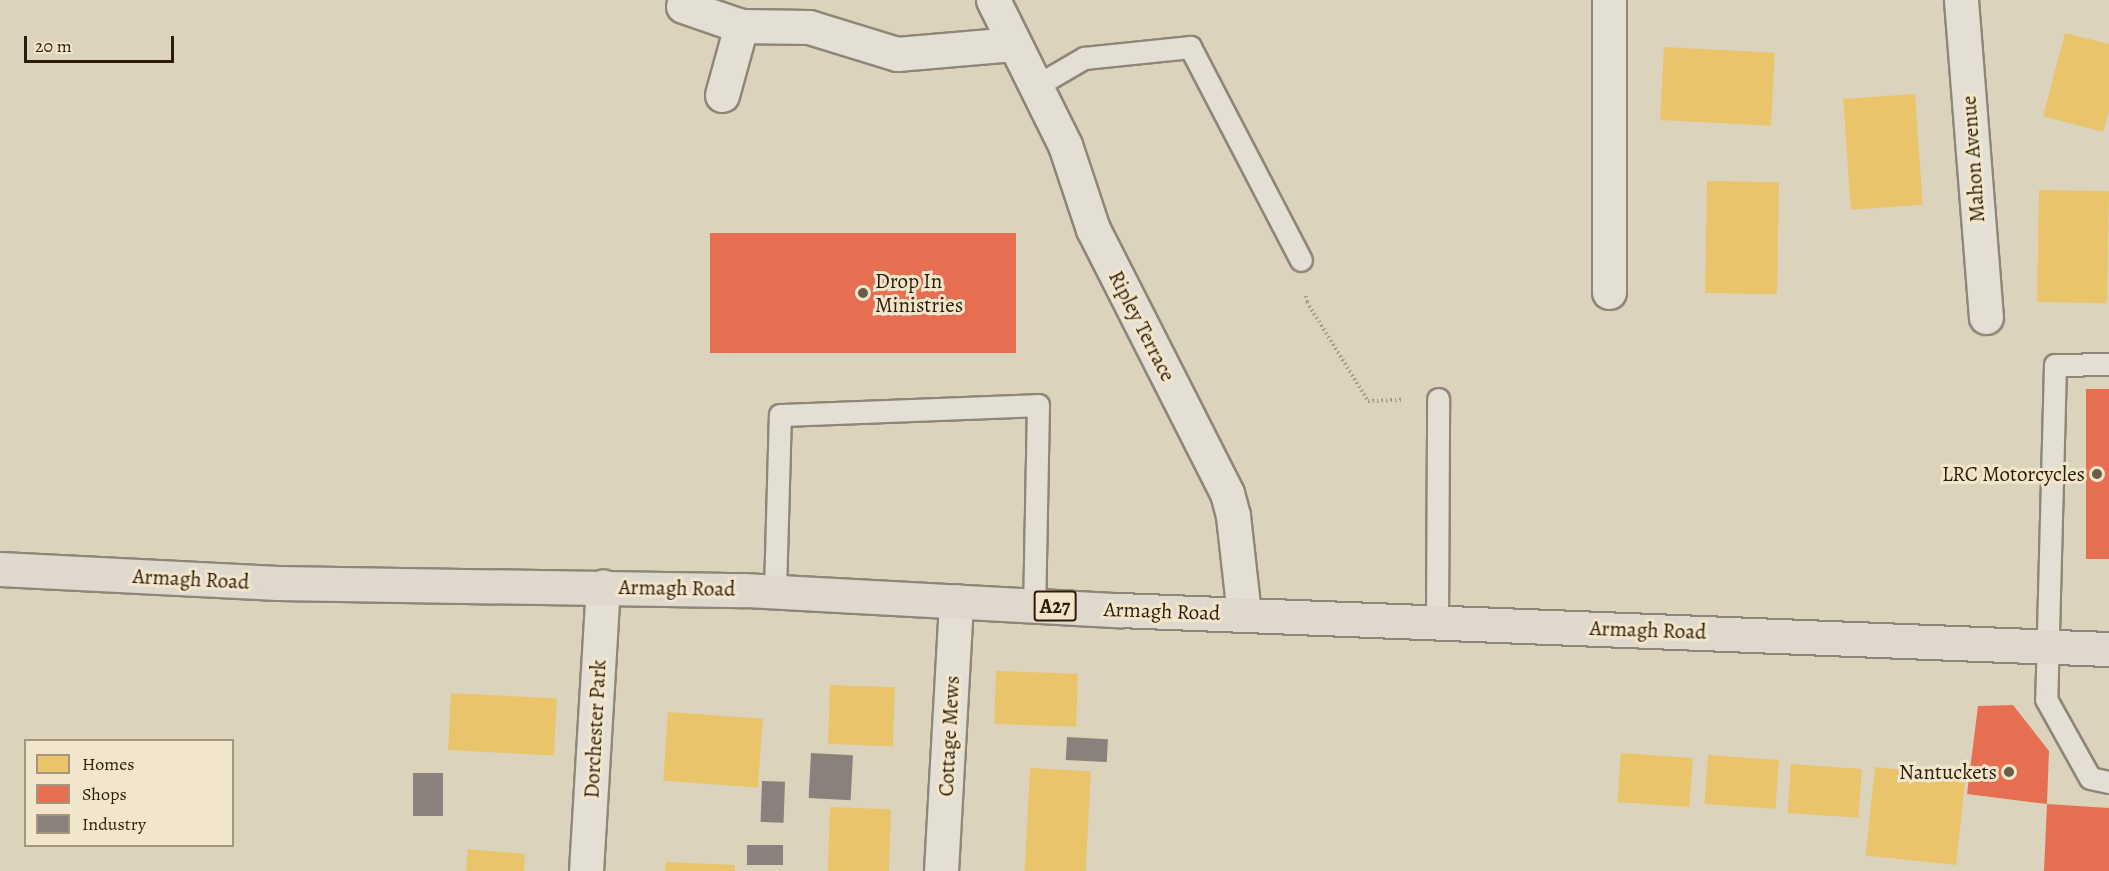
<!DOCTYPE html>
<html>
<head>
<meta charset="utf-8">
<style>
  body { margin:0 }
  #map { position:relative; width:2109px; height:871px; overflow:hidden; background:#dcd3bd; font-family:Alegreya,serif }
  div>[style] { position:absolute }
  .homes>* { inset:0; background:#e9c46a; transform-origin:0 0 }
  .shops>* { inset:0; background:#e76f51; transform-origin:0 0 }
  .industry>* { inset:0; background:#8a817c; transform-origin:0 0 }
  .path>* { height:4px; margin-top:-2px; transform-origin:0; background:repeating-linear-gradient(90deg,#a19c91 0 1.5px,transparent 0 4.5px) }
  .roads { filter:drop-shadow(2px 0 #8e8778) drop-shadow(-2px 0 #8e8778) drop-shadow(0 2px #8e8778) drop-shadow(0 -2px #8e8778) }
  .service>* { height:21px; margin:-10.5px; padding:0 10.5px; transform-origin:10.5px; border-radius:10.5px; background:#e4dfd4 }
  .minor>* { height:33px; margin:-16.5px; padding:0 16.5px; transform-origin:16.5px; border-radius:16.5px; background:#e4dfd4 }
  .primary>* { height:33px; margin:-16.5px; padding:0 16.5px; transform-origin:16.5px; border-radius:16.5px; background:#dfd9cd }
  .dots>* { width:16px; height:16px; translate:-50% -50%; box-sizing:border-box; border:3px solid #f1e6cc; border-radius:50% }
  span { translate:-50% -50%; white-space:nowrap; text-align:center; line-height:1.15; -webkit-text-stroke:6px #f1e6cc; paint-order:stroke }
  .shield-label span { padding:2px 4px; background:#f1e6cc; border:2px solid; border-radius:4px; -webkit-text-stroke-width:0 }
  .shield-label { font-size:20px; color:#2e1d06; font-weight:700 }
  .street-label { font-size:21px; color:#2e1d06 }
  .poi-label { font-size:21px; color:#2e1d06 }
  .left { translate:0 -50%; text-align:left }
  .right { translate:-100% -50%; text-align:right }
  .legend { position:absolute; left:24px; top:739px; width:210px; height:108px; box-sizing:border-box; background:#f1e6cc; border:2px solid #a3967d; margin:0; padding:8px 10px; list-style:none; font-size:18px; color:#2e1d06 }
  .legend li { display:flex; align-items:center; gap:12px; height:30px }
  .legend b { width:30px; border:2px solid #a3967d }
  .scale { position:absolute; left:24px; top:36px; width:150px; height:27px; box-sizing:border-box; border:3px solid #2e1d06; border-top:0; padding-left:8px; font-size:18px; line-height:21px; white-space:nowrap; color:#2e1d06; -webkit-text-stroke:4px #f1e6cc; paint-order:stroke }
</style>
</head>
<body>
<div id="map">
  <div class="homes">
    <i style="clip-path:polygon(2065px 33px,2109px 44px,2109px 110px,2103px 132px,2043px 116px)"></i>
    <i style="left:1664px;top:47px;width:111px;height:73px;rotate:3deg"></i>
    <i style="left:1915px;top:94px;width:111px;height:72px;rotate:86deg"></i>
    <i style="left:1707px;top:181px;width:72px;height:112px;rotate:1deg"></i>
    <i style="left:2039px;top:190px;width:70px;height:112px;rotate:1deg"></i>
    <i style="left:996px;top:671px;width:82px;height:53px;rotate:2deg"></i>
    <i style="left:830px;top:685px;width:65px;height:59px;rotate:2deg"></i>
    <i style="left:451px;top:693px;width:106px;height:57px;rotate:3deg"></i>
    <i style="left:668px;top:712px;width:95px;height:69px;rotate:4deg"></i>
    <i style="left:1621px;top:753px;width:72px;height:49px;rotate:4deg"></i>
    <i style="left:1708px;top:755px;width:71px;height:49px;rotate:4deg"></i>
    <i style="left:1791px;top:764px;width:71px;height:49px;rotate:4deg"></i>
    <i style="left:1875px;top:767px;width:91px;height:89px;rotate:6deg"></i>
    <i style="left:1030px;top:768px;width:61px;height:103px;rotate:3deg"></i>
    <i style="left:830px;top:807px;width:61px;height:64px;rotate:2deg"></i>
    <i style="clip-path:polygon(468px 849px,525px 854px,524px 871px,466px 871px)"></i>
    <i style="clip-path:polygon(666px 862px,735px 865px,735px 871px,665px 871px)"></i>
  </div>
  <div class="shops">
    <i style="left:710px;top:233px;width:306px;height:120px"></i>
    <i style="left:2086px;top:389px;width:23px;height:170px"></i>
    <i style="clip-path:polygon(2013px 705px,2049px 751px,2047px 804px,2109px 808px,2109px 871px,2044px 871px,2047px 804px,1967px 794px,1978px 706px)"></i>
  </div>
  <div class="industry">
    <i style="left:1067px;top:737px;width:41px;height:23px;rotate:3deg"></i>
    <i style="left:811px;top:753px;width:42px;height:45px;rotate:3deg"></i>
    <i style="left:413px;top:773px;width:30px;height:43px"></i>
    <i style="left:762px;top:781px;width:23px;height:41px;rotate:2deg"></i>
    <i style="left:747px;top:845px;width:36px;height:20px"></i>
  </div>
  <div class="path">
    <i style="left:1306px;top:296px;width:6px;rotate:81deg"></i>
    <i style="left:1307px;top:302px;width:116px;rotate:58.4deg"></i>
    <i style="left:1368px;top:401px;width:33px;rotate:-2deg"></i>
  </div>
  <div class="roads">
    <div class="service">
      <i style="left:1036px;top:86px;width:56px;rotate:-30.3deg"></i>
      <i style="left:1084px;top:58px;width:107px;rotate:-5.9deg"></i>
      <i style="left:1190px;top:47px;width:240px;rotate:62.5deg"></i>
      <i style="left:2109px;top:364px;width:54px;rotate:178.9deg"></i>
      <i style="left:2055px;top:365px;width:334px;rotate:91.5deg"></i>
      <i style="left:2046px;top:699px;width:90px;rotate:60.9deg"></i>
      <i style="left:2090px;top:778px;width:19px;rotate:12deg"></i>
      <i style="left:775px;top:591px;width:176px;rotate:-88.4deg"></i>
      <i style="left:780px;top:415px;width:258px;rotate:-2.2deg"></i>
      <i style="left:1038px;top:405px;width:200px;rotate:91.1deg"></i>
      <i style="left:1437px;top:622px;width:223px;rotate:-89.7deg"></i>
    </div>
    <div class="minor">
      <i style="left:993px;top:0;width:162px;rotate:63.6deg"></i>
      <i style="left:1065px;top:145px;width:89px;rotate:71.6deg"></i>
      <i style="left:1093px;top:229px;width:296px;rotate:63.1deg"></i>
      <i style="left:1227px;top:493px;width:24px;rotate:75deg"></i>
      <i style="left:1233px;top:516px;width:99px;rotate:83.6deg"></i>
      <i style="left:1609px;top:0;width:292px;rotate:90deg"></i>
      <i style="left:1961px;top:0;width:318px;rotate:85.5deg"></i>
      <i style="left:683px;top:6px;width:61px;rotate:19deg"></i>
      <i style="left:741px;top:26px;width:68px;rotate:0.8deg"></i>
      <i style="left:809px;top:27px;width:92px;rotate:17.1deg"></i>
      <i style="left:897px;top:54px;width:117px;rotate:-4.9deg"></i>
      <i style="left:722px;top:95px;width:72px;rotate:-74.6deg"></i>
      <i style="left:586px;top:871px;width:285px;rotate:-86.6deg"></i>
      <i style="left:941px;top:871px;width:270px;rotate:-86.8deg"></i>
    </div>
    <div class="primary">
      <i style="left:0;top:569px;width:278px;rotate:2.9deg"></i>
      <i style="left:278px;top:583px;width:467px;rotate:0.9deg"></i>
      <i style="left:745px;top:590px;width:375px;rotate:3.1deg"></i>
      <i style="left:1119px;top:610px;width:991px;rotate:2.26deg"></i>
    </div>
  </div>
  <div class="dots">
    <i style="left:863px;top:293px;background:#6b5d46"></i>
    <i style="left:2097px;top:474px;background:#6b5d46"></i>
    <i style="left:2009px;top:772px;background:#6b5d46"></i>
  </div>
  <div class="shield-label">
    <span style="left:1055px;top:606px">A27</span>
  </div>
  <div class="street-label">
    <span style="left:1973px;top:159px;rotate:-94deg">Mahon Avenue</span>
    <span style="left:1142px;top:326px;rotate:63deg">Ripley Terrace</span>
    <span style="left:191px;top:579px;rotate:3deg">Armagh Road</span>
    <span style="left:677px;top:588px;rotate:1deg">Armagh Road</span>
    <span style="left:1162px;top:611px;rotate:2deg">Armagh Road</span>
    <span style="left:1648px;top:630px;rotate:2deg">Armagh Road</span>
    <span style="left:595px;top:729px;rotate:-87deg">Dorchester Park</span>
    <span style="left:949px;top:736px;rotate:-87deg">Cottage Mews</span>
  </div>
  <div class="poi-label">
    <span class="left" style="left:875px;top:293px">Drop In<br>Ministries</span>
    <span class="right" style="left:2085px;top:474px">LRC Motorcycles</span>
    <span class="right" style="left:1997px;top:772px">Nantuckets</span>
  </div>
  <ul class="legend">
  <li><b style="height:16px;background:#e9c46a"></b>Homes</li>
  <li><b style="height:16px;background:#e76f51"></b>Shops</li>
  <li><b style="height:16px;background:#8a817c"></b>Industry</li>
  </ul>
  <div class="scale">20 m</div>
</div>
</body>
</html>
